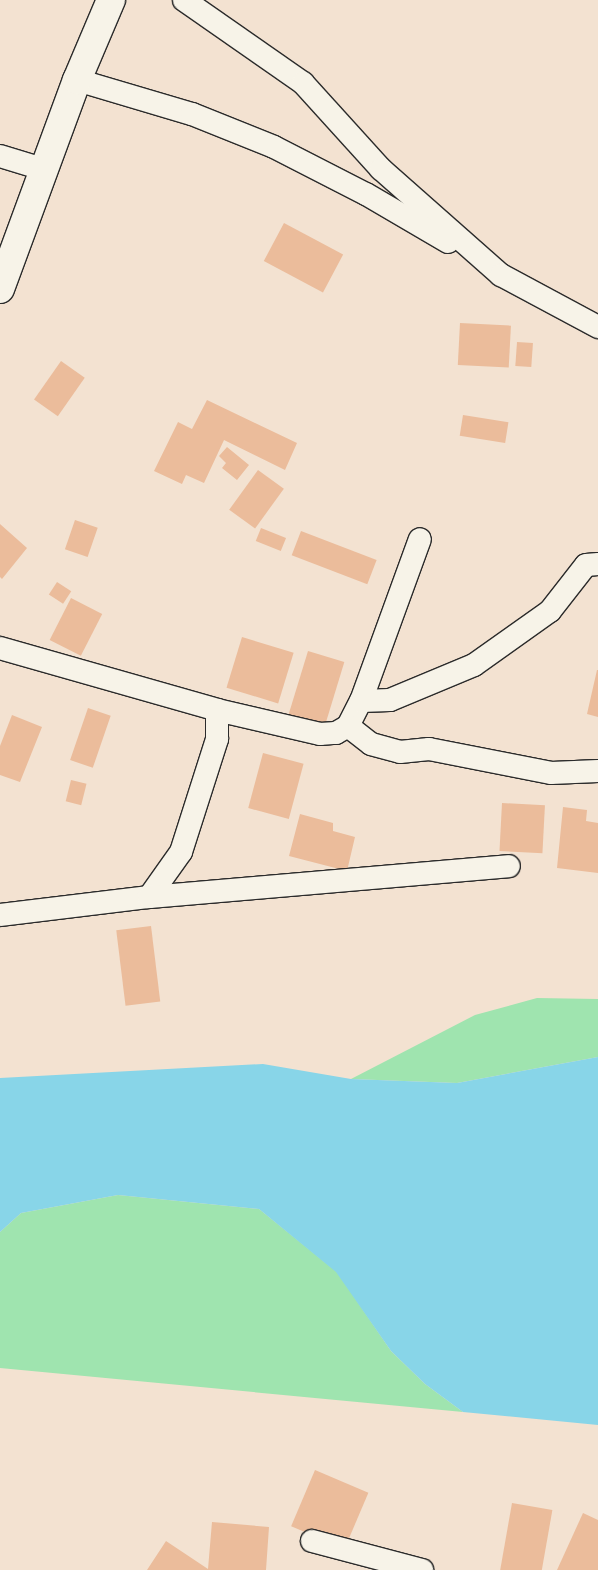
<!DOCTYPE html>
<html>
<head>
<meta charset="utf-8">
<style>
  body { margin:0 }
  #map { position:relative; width:598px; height:1570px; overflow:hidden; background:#f3e2d1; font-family:Pangolin,sans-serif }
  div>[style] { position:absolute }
  .green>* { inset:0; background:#9fe4af }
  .water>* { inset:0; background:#88d5e8 }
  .building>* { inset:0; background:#ebbc9b; transform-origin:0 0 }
  .roads { filter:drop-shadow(1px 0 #2b2b2b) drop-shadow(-1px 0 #2b2b2b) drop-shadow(0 1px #2b2b2b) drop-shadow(0 -1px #2b2b2b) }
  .minor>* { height:22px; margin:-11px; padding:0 11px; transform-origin:11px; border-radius:11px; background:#f7f3e8 }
  .secondary>* { height:28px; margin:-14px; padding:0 14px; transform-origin:14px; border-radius:14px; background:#f7f3e8 }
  span { translate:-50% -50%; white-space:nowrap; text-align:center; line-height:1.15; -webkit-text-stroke:4px #f7f3e8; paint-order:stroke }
</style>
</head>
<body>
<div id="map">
  <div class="green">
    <i style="clip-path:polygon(537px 998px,598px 999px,598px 1057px,457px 1083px,351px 1079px,475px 1015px)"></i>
    <i style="clip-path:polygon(118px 1195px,259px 1209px,337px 1272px,391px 1351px,425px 1384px,463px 1412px,0 1368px,0 1232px,21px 1213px)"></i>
  </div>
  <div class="water">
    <i style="clip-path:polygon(598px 1057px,598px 1425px,463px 1412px,425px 1384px,391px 1351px,336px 1272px,259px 1209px,118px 1195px,21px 1213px,0 1232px,0 1078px,263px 1064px,351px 1079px,457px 1083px)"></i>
  </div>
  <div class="building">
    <i style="left:284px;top:223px;width:67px;height:43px;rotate:28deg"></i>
    <i style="left:460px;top:323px;width:51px;height:42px;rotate:3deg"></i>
    <i style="left:517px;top:342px;width:16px;height:24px;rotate:4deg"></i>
    <i style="left:61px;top:361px;width:29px;height:47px;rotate:35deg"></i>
    <i style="clip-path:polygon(207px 400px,297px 443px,285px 470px,224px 440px,204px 483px,186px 475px,182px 484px,154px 471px,178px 422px,192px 429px)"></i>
    <i style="left:463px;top:415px;width:46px;height:21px;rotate:9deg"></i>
    <i style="clip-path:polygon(227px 447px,249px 465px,237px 480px,222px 468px,226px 463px,219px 456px)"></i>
    <i style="left:258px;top:470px;width:32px;height:49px;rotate:36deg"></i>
    <i style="left:75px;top:520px;width:24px;height:31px;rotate:19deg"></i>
    <i style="clip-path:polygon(0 524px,27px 548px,2px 579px,0 577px)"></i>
    <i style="left:261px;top:528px;width:27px;height:14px;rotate:22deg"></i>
    <i style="left:301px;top:531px;width:81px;height:26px;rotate:21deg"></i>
    <i style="left:57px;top:582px;width:17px;height:15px;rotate:33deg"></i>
    <i style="left:71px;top:598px;width:35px;height:47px;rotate:27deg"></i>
    <i style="left:242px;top:637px;width:54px;height:53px;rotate:17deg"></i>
    <i style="left:308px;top:651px;width:38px;height:68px;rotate:17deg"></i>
    <i style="clip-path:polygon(597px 670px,598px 670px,598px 717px,587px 714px)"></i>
    <i style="left:88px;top:708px;width:24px;height:55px;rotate:19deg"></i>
    <i style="clip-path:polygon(12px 715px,42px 727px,20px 782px,0 775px,0 746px)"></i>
    <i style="left:263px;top:753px;width:42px;height:57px;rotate:15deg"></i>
    <i style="left:71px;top:780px;width:16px;height:22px;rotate:14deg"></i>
    <i style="left:502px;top:803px;width:43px;height:48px;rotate:3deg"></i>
    <i style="clip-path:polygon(563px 807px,587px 810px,586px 821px,598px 823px,598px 873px,557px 868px)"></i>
    <i style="clip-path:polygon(300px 814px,333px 823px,333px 831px,355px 837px,347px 871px,289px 856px)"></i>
    <i style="left:151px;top:926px;width:76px;height:35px;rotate:83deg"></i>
    <i style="left:315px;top:1470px;width:58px;height:61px;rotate:23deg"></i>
    <i style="left:512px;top:1503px;width:41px;height:68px;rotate:10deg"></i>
    <i style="clip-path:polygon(583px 1513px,598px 1520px,598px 1570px,557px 1570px)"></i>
    <i style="clip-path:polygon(212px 1522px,269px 1527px,266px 1570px,147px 1570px,166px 1541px,208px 1569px)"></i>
  </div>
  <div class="roads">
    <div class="minor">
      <i style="left:184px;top:0;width:145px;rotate:34.9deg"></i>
      <i style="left:303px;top:83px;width:116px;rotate:47.8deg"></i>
      <i style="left:381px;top:169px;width:160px;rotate:41.5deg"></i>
      <i style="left:501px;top:275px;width:110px;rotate:28.2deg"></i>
      <i style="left:77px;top:80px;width:120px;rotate:16.5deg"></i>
      <i style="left:192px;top:114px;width:88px;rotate:21.9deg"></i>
      <i style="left:274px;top:147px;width:103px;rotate:27.1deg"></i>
      <i style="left:366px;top:194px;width:95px;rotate:30.3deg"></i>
      <i style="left:0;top:156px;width:48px;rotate:16.9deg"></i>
      <i style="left:0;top:648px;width:226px;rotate:15.9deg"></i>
      <i style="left:217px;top:710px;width:106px;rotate:13.1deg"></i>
      <i style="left:320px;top:734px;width:16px;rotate:-4deg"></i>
      <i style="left:336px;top:733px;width:14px;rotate:-30deg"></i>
      <i style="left:348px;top:726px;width:28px;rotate:-63deg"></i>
      <i style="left:361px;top:701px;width:172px;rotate:-70deg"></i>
      <i style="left:361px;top:701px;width:29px;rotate:-2deg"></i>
      <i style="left:390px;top:700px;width:91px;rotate:-22.6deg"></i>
      <i style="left:474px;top:665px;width:93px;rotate:-35.4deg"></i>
      <i style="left:550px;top:611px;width:58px;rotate:-52deg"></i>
      <i style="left:586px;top:565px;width:12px;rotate:-5deg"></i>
      <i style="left:348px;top:726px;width:29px;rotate:38deg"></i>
      <i style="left:371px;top:744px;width:30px;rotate:15deg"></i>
      <i style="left:400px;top:752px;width:29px;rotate:-6deg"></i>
      <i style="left:429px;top:749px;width:124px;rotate:11.1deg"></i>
      <i style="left:551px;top:773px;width:47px;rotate:-2.4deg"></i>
      <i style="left:149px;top:897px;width:55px;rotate:-54.6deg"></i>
      <i style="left:181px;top:852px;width:119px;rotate:-72.3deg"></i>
      <i style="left:217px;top:739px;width:29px;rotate:-90deg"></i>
      <i style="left:0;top:915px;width:150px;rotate:-6.9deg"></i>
      <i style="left:149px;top:897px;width:361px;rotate:-4.9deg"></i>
      <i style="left:312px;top:1541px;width:114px;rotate:14.8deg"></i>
    </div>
    <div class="secondary">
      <i style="left:0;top:289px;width:223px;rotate:-69.8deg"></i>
      <i style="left:77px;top:80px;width:87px;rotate:-67deg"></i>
    </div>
  </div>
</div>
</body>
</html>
